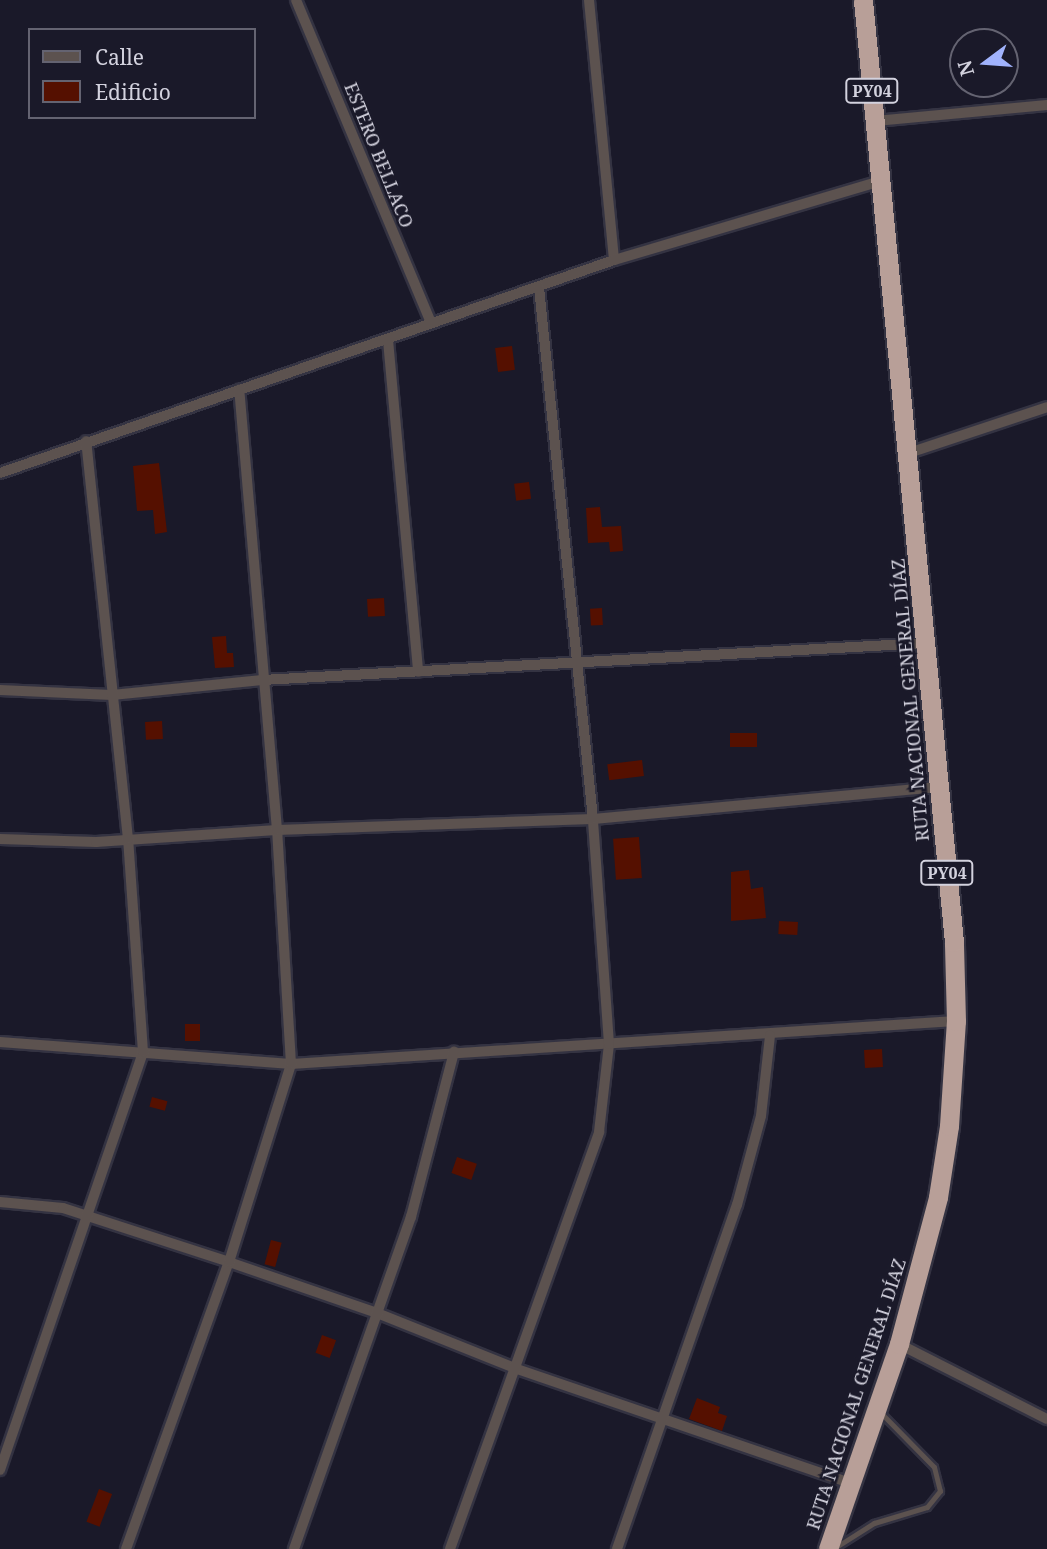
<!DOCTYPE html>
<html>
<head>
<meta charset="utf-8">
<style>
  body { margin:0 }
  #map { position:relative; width:1047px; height:1549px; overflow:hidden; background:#1a1929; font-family:"Noto Serif",serif }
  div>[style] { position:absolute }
  .building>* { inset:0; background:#551000; transform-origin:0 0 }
  .roads { filter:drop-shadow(2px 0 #343342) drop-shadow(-2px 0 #343342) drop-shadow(0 2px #343342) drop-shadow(0 -2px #343342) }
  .lane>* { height:5px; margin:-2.5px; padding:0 2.5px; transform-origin:2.5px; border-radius:2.5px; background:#5c524f }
  .street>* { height:10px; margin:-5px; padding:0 5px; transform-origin:5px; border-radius:5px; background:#5c524f }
  .highway>* { height:19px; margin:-9.5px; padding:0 9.5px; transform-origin:9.5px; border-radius:9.5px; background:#b89f98 }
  span { translate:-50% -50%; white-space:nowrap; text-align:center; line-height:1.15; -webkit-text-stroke:5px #1a1929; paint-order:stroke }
  .shield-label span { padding:2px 5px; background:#1a1929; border:2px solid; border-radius:5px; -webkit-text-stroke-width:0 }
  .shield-label { font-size:16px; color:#d3d2de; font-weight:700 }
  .street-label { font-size:18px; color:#d3d2de }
  .legend { position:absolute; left:28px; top:28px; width:228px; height:91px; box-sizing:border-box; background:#1a1929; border:2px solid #646371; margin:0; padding:9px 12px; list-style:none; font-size:21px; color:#d3d2de }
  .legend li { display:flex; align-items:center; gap:14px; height:35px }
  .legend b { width:35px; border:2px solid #646371 }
  .north { position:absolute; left:949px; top:28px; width:70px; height:70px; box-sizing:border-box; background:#1a1929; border:2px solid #646371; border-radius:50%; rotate:254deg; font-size:19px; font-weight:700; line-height:28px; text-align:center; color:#d3d2de }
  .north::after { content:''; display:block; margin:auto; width:24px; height:32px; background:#a1b3fd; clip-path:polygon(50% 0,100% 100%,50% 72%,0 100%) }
</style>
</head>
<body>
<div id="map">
  <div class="building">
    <i style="left:512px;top:346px;width:24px;height:17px;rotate:83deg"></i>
    <i style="clip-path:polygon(159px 463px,167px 532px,155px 534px,153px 510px,137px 511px,133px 466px)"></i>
    <i style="left:529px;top:482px;width:17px;height:15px;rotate:83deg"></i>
    <i style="clip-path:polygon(600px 507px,602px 527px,621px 526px,623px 551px,610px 552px,609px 542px,588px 543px,586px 508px)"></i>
    <i style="left:384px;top:598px;width:18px;height:17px;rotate:87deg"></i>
    <i style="left:602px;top:608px;width:17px;height:12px;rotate:87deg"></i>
    <i style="clip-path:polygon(226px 636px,227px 653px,233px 653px,234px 667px,215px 668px,212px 637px)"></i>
    <i style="left:162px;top:721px;width:18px;height:17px;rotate:87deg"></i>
    <i style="left:757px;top:733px;width:14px;height:27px;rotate:90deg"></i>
    <i style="left:642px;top:760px;width:16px;height:35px;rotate:83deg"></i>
    <i style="left:639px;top:837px;width:41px;height:26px;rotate:86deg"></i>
    <i style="clip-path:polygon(749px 870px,751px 889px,763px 887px,766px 918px,731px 921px,731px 872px)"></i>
    <i style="left:779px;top:921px;width:19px;height:13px;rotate:3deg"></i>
    <i style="left:185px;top:1024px;width:15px;height:17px"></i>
    <i style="left:882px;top:1049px;width:18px;height:18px;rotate:87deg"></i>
    <i style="left:152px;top:1097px;width:16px;height:10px;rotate:15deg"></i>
    <i style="left:457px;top:1157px;width:21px;height:17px;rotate:19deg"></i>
    <i style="left:271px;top:1240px;width:11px;height:25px;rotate:15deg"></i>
    <i style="left:322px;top:1335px;width:15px;height:19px;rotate:20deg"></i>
    <i style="clip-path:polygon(697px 1398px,720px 1407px,718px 1413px,727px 1416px,722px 1431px,689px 1419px)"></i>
    <i style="left:99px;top:1489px;width:14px;height:35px;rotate:21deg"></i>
  </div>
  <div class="roads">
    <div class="lane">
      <i style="left:836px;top:1547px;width:45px;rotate:-32.3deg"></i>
      <i style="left:874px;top:1523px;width:55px;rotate:-16.8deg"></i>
      <i style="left:927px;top:1507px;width:21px;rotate:-51deg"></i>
      <i style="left:940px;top:1491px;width:25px;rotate:-104deg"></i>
      <i style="left:934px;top:1467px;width:77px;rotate:-134.5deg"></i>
    </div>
    <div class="street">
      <i style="left:296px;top:0;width:350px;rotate:67.3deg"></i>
      <i style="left:589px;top:0;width:261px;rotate:84.5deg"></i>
      <i style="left:875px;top:121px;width:173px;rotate:-5.3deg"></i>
      <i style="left:388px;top:340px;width:333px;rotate:84.8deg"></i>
      <i style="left:909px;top:453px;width:145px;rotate:-18.4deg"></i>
      <i style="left:0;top:473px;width:650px;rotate:-19.13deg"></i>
      <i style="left:614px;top:260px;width:278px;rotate:-16.5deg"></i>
      <i style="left:0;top:690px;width:112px;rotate:2.6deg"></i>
      <i style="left:112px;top:695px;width:151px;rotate:-5.7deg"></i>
      <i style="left:262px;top:680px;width:664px;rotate:-3.19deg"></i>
      <i style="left:0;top:839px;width:96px;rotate:1.8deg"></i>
      <i style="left:96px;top:842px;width:181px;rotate:-3.8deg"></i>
      <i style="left:277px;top:830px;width:316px;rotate:-2deg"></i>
      <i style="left:593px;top:819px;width:347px;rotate:-5.3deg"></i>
      <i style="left:0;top:1042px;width:292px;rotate:4.3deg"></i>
      <i style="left:291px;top:1064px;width:666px;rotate:-3.7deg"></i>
      <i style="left:0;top:1202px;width:63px;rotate:5.4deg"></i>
      <i style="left:63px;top:1208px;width:175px;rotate:18deg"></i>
      <i style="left:229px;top:1262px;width:157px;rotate:19deg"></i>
      <i style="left:377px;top:1313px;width:151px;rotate:21.8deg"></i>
      <i style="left:517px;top:1369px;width:354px;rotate:18.9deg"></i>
      <i style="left:899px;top:1344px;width:166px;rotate:26.9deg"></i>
      <i style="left:0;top:1470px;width:442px;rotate:-71.1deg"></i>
      <i style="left:143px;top:1052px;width:214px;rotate:-94deg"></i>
      <i style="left:128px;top:839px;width:400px;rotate:-96deg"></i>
      <i style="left:126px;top:1549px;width:305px;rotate:-70.3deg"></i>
      <i style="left:229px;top:1262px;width:207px;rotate:-72.6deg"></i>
      <i style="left:291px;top:1064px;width:234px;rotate:-93.4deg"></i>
      <i style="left:277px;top:830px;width:442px;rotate:-94.9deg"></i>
      <i style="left:294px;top:1549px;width:352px;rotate:-70.6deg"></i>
      <i style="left:411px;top:1217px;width:171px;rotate:-75.4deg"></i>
      <i style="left:450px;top:1549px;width:443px;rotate:-70.3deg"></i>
      <i style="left:599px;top:1132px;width:89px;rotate:-83.5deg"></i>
      <i style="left:609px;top:1044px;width:226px;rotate:-94.1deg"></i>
      <i style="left:593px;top:819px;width:535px;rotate:-95.8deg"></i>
      <i style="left:617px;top:1549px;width:364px;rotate:-70.8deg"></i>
      <i style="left:737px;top:1205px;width:92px;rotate:-74.9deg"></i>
      <i style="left:761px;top:1116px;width:81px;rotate:-83.6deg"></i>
    </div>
    <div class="highway">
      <i style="left:828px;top:1549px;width:217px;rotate:-70.9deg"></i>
      <i style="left:899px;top:1344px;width:152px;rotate:-75.1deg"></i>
      <i style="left:938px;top:1197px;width:72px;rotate:-81.2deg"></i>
      <i style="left:949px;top:1126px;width:105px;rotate:-86.2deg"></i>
      <i style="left:956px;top:1021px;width:79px;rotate:-91.5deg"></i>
      <i style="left:954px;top:942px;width:946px;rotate:-95.52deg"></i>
    </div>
  </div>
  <div class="shield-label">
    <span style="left:872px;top:91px">PY04</span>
    <span style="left:947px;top:873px">PY04</span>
  </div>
  <div class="street-label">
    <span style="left:379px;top:155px;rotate:68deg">ESTERO BELLACO</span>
    <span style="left:910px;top:700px;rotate:-95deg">RUTA NACIONAL GENERAL DÍAZ</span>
    <span style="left:856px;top:1394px;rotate:-72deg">RUTA NACIONAL GENERAL DÍAZ</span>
  </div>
  <ul class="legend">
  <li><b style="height:9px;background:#5c524f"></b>Calle</li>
  <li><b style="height:19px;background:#551000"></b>Edificio</li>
  </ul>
  <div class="north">N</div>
</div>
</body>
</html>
